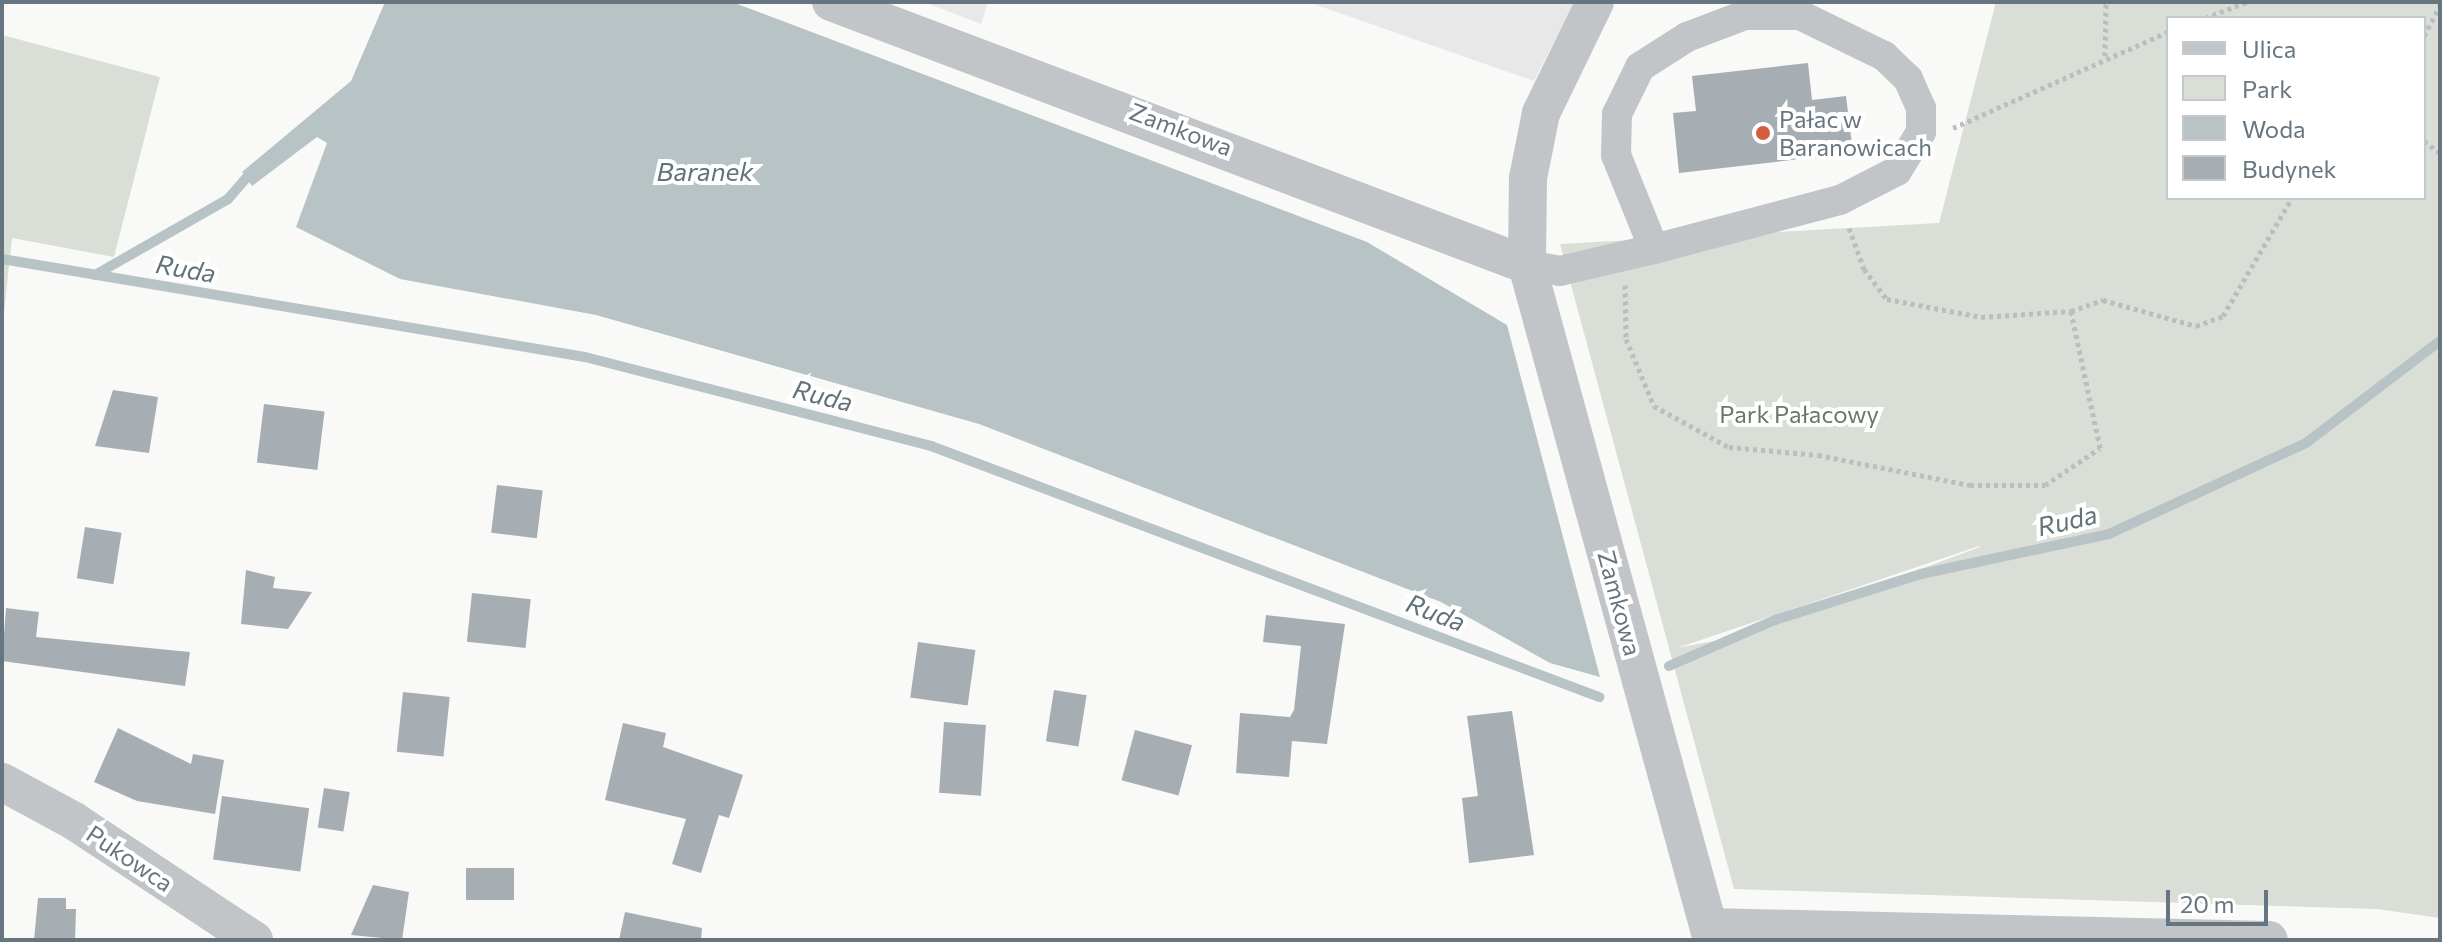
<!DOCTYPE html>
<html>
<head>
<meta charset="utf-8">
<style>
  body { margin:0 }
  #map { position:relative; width:2442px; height:942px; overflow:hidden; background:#f9f9f7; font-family:Commissioner,sans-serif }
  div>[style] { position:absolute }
  .built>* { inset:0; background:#e7e8e7 }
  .green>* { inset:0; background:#d9ded7 }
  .water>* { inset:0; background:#b8c3c6 }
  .stream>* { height:10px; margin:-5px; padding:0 5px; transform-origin:5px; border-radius:5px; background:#b8c3c6 }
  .building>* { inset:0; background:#a6aeb3; transform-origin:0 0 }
  .path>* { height:5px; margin-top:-2.5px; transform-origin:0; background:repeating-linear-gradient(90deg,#bbbec0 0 4px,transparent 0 8px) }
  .pedestrian>* { height:30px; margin:-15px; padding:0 15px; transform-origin:15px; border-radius:15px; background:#c1c5c8 }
  .minor>* { height:38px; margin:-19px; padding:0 19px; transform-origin:19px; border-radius:19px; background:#c1c5c8 }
  .dots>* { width:22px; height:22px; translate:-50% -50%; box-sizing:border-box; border:4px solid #fff; border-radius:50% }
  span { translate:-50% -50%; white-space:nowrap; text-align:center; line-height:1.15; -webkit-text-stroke:8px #fff; paint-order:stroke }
  .poi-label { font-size:24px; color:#66757f }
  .left { translate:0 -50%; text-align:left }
  .street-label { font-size:24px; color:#66757f }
  .park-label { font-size:24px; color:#697865 }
  .water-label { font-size:26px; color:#617379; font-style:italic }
  .frame { position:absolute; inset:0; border:4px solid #66757f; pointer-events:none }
  .legend { position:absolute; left:2166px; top:16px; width:260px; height:184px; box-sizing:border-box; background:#fff; border:2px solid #c2c8cc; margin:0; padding:10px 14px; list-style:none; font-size:24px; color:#66757f }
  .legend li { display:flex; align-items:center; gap:16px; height:40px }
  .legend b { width:40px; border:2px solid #c2c8cc }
  .scale { position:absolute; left:2166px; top:890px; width:102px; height:36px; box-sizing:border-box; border:4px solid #66757f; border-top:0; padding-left:10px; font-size:24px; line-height:28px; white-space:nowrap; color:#66757f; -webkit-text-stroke:6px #fff; paint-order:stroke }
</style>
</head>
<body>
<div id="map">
  <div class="built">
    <i style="clip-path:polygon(924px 2px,988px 2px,981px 24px)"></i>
    <i style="clip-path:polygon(1308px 2px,1574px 2px,1534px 81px)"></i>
  </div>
  <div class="green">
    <i style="clip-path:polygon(evenodd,1996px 2px,2440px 2px,2440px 918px,2377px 909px,1734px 889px,1560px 244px,1939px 223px,1996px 2px,2168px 18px,2424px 18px,2424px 198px,2168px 198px,2168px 18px,1996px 2px,1980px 547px,1740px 636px,1677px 648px,1979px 546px,1980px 547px)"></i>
    <i style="clip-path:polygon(2px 35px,160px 77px,114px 257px,12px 238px,2px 332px)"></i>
  </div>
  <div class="water">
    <i style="clip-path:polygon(385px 2px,732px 2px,1367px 242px,1507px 325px,1600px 677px,1550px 663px,1441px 602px,979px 424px,596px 315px,400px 279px,296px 227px,327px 143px,317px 137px,252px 186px,242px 172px,351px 81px)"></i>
  </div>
  <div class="stream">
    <i style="left:2px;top:259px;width:591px;rotate:9.54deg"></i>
    <i style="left:585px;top:357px;width:357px;rotate:14.4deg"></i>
    <i style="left:931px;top:446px;width:714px;rotate:20.59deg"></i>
    <i style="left:95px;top:275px;width:153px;rotate:-29.7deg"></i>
    <i style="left:228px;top:199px;width:28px;rotate:-49deg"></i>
    <i style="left:1669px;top:666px;width:116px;rotate:-23.5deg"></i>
    <i style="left:1775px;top:620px;width:153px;rotate:-17.5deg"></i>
    <i style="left:1921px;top:574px;width:192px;rotate:-12deg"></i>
    <i style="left:2109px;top:534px;width:217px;rotate:-24.8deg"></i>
    <i style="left:2306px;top:443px;width:168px;rotate:-37.3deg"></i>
  </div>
  <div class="building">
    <i style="clip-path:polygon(1808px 63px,1812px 100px,1846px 96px,1853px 153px,1679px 173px,1673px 113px,1696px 111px,1692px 76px)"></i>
    <i style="clip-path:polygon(113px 390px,158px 397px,149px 453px,95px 446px)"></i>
    <i style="left:264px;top:404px;width:61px;height:59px;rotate:7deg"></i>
    <i style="left:497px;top:485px;width:46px;height:48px;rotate:7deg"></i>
    <i style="left:85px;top:527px;width:37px;height:52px;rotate:9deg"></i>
    <i style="clip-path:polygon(246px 570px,275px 577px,273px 588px,312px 592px,288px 629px,241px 624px)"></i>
    <i style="left:472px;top:593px;width:59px;height:49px;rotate:6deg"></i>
    <i style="clip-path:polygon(6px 608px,39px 612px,36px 637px,190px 652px,185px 686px,2px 661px)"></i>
    <i style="clip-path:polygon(1266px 615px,1345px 624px,1327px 744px,1292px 741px,1289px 777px,1236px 773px,1240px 713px,1290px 717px,1294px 710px,1301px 646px,1263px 642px)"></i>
    <i style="left:918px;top:642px;width:58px;height:56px;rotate:8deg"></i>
    <i style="left:1054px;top:690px;width:33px;height:52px;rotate:9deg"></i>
    <i style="left:403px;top:692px;width:47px;height:60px;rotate:6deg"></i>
    <i style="clip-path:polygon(1512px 711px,1534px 855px,1469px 863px,1462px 798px,1478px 796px,1467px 716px)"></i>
    <i style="left:944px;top:722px;width:42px;height:71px;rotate:4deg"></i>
    <i style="clip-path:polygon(623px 723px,666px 733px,663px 747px,743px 775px,729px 818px,719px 815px,701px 873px,672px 864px,686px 819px,605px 800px)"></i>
    <i style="clip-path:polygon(118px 728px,191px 764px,193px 754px,224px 760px,215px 814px,137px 801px,94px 782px)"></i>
    <i style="left:1135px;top:730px;width:59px;height:52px;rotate:15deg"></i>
    <i style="left:324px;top:788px;width:26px;height:40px;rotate:9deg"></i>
    <i style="left:222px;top:796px;width:88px;height:64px;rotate:8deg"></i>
    <i style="left:466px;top:868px;width:48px;height:32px"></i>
    <i style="clip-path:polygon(373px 885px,409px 892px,402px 940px,351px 935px)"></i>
    <i style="clip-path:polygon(38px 898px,66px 898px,66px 909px,76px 909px,75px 940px,34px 940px)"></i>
    <i style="clip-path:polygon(625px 912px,702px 928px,701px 940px,619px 940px)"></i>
  </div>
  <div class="path">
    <i style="left:2205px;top:18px;width:45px;rotate:-20.9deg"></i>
    <i style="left:2424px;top:36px;width:34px;rotate:-62deg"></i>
    <i style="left:2105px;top:56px;width:54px;rotate:-88.9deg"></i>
    <i style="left:1953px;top:128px;width:235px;rotate:-24.1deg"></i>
    <i style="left:2424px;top:141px;width:20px;rotate:37deg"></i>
    <i style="left:1849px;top:228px;width:44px;rotate:69.9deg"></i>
    <i style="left:1864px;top:269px;width:38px;rotate:53deg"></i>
    <i style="left:1887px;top:299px;width:96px;rotate:10.8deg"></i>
    <i style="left:1981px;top:317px;width:90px;rotate:-3.8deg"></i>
    <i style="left:1625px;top:285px;width:54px;rotate:88.9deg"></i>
    <i style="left:1626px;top:339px;width:73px;rotate:67.3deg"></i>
    <i style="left:1654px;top:406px;width:85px;rotate:28.7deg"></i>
    <i style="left:1729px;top:447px;width:89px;rotate:5.1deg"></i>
    <i style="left:1818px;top:455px;width:155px;rotate:11.2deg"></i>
    <i style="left:1970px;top:485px;width:75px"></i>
    <i style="left:2045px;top:485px;width:66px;rotate:-33.9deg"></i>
    <i style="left:2100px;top:448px;width:140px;rotate:-102deg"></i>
    <i style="left:2071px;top:311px;width:34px;rotate:-19deg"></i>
    <i style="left:2103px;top:300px;width:97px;rotate:15.6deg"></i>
    <i style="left:2196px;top:326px;width:29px;rotate:-20deg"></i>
    <i style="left:2223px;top:316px;width:137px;rotate:-59.7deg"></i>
  </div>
  <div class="pedestrian">
    <i style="left:1654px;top:249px;width:101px;rotate:-112deg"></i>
    <i style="left:1616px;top:155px;width:41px;rotate:-88.6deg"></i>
    <i style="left:1617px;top:114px;width:52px;rotate:-63.9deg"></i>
    <i style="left:1640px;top:67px;width:56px;rotate:-32.6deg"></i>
    <i style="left:1687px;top:37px;width:62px;rotate:-20.8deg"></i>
    <i style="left:1745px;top:15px;width:13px;rotate:-81deg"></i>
    <i style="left:1527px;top:265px;width:34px;rotate:10deg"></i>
    <i style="left:1560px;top:271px;width:97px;rotate:-13.2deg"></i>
    <i style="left:1654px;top:249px;width:192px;rotate:-14.8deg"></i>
    <i style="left:1840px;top:200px;width:64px;rotate:-27deg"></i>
    <i style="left:1897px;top:171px;width:46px;rotate:-58.4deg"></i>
    <i style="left:1921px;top:132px;width:24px;rotate:-90deg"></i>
    <i style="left:1921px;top:108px;width:32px;rotate:-114deg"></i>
    <i style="left:1908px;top:79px;width:33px;rotate:-136deg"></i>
    <i style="left:1884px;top:56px;width:93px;rotate:-154deg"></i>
    <i style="left:1800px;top:15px;width:55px;rotate:180deg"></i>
  </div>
  <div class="minor">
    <i style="left:831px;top:2px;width:744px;rotate:20.7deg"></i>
    <i style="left:1595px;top:2px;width:123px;rotate:115.9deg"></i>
    <i style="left:1541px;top:113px;width:66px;rotate:101.3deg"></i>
    <i style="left:1528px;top:178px;width:87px;rotate:90.7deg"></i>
    <i style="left:1527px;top:265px;width:700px;rotate:74.67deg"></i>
    <i style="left:2px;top:782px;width:82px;rotate:28.4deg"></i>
    <i style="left:74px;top:821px;width:216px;rotate:33.5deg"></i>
    <i style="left:1709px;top:927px;width:560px;rotate:1.33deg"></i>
  </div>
  <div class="dots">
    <i style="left:1763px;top:133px;background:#d35c3d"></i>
  </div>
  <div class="poi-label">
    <span class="left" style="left:1779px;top:133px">Pałac w<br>Baranowicach</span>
  </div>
  <div class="street-label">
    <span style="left:1181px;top:129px;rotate:21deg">Zamkowa</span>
    <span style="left:1620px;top:603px;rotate:75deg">Zamkowa</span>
    <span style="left:130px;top:858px;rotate:34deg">Pukowca</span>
  </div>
  <div class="park-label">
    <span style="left:1799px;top:414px">Park Pałacowy</span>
  </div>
  <div class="water-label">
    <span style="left:705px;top:171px">Baranek</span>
    <span style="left:186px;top:268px;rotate:10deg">Ruda</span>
    <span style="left:823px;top:395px;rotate:14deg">Ruda</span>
    <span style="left:2067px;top:520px;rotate:-13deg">Ruda</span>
    <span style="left:1436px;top:612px;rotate:21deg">Ruda</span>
  </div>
  <div class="frame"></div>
  <ul class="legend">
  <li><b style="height:10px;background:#c1c5c8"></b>Ulica</li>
  <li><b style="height:22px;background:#d9ded7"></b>Park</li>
  <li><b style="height:22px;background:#b8c3c6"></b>Woda</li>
  <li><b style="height:22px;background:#a6aeb3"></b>Budynek</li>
  </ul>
  <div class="scale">20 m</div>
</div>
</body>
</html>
